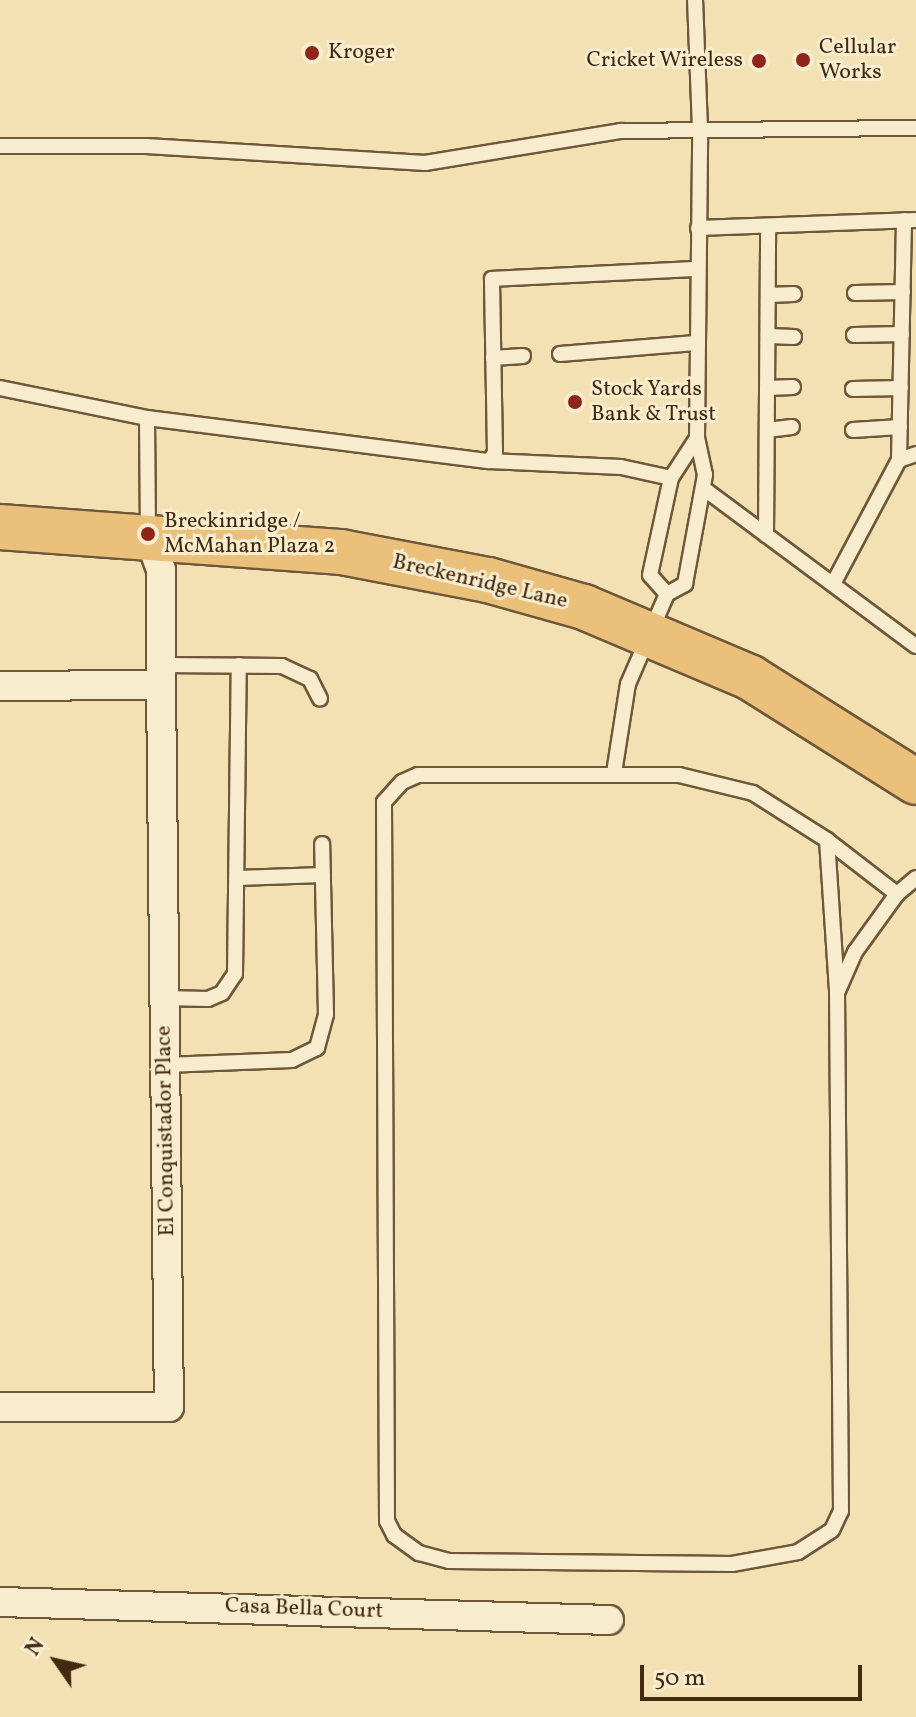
<!DOCTYPE html>
<html>
<head>
<meta charset="utf-8">
<style>
  body { margin:0 }
  #map { position:relative; width:916px; height:1717px; overflow:hidden; background:#f3e1b3; font-family:Vollkorn,serif }
  div>[style] { position:absolute }
  .roads { filter:drop-shadow(2px 0 #6f573a) drop-shadow(-2px 0 #6f573a) drop-shadow(0 2px #6f573a) drop-shadow(0 -2px #6f573a) }
  .service>* { height:14px; margin:-7px; padding:0 7px; transform-origin:7px; border-radius:7px; background:#f7ecce }
  .minor>* { height:28px; margin:-14px; padding:0 14px; transform-origin:14px; border-radius:14px; background:#f7ecce }
  .primary>* { height:44px; margin:-22px; padding:0 22px; transform-origin:22px; border-radius:22px; background:#eac07a }
  .dots>* { width:22px; height:22px; translate:-50% -50%; box-sizing:border-box; border:4px solid #f7ecce; border-radius:50% }
  span { translate:-50% -50%; white-space:nowrap; text-align:center; line-height:1.15; -webkit-text-stroke:6px #f7ecce; paint-order:stroke }
  .poi-label { font-size:22px; color:#432912 }
  .left { translate:0 -50%; text-align:left }
  .right { translate:-100% -50%; text-align:right }
  .street-label { font-size:22px; color:#432912 }
  .north { position:absolute; left:16px; top:1621px; width:80px; height:80px; -webkit-text-stroke:6px #f7ecce; paint-order:stroke; rotate:304deg; font-size:22px; font-weight:700; line-height:32px; text-align:center; color:#432912 }
  .north::after { content:''; display:block; margin:auto; width:28px; height:36px; background:#432912; clip-path:polygon(50% 0,100% 100%,50% 72%,0 100%) }
  .scale { position:absolute; left:640px; top:1665px; width:222px; height:36px; box-sizing:border-box; border:4px solid #432912; border-top:0; padding-left:10px; font-size:24px; line-height:28px; white-space:nowrap; color:#432912; -webkit-text-stroke:6px #f7ecce; paint-order:stroke }
</style>
</head>
<body>
<div id="map">
  <div class="roads">
    <div class="service">
      <i style="left:0;top:146px;width:146px"></i>
      <i style="left:146px;top:146px;width:280px;rotate:3.5deg"></i>
      <i style="left:425px;top:163px;width:199px;rotate:-9.3deg"></i>
      <i style="left:621px;top:131px;width:295px;rotate:-0.6deg"></i>
      <i style="left:698px;top:228px;width:218px;rotate:-2.1deg"></i>
      <i style="left:855px;top:293px;width:48px;rotate:-1.2deg"></i>
      <i style="left:768px;top:295px;width:26px;rotate:-2deg"></i>
      <i style="left:854px;top:335px;width:48px;rotate:-1.2deg"></i>
      <i style="left:768px;top:336px;width:26px;rotate:2deg"></i>
      <i style="left:560px;top:354px;width:136px;rotate:-4.6deg"></i>
      <i style="left:493px;top:358px;width:30px;rotate:-4deg"></i>
      <i style="left:0;top:388px;width:150px;rotate:11.5deg"></i>
      <i style="left:147px;top:418px;width:345px;rotate:7.2deg"></i>
      <i style="left:489px;top:461px;width:10px;rotate:-53deg"></i>
      <i style="left:495px;top:453px;width:174px;rotate:-91deg"></i>
      <i style="left:492px;top:279px;width:206px;rotate:-2.8deg"></i>
      <i style="left:767px;top:388px;width:26px;rotate:-2deg"></i>
      <i style="left:853px;top:389px;width:48px;rotate:-1.2deg"></i>
      <i style="left:147px;top:418px;width:116px;rotate:89.5deg"></i>
      <i style="left:767px;top:430px;width:25px;rotate:-7deg"></i>
      <i style="left:853px;top:430px;width:47px;rotate:-3.7deg"></i>
      <i style="left:899px;top:460px;width:18px;rotate:-19deg"></i>
      <i style="left:489px;top:461px;width:132px;rotate:2.6deg"></i>
      <i style="left:621px;top:467px;width:51px;rotate:12.4deg"></i>
      <i style="left:703px;top:488px;width:265px;rotate:36.6deg"></i>
      <i style="left:766px;top:535px;width:309px;rotate:-89.6deg"></i>
      <i style="left:833px;top:584px;width:140px;rotate:-62deg"></i>
      <i style="left:899px;top:460px;width:240px;rotate:-88.8deg"></i>
      <i style="left:667px;top:594px;width:25px;rotate:-132deg"></i>
      <i style="left:650px;top:575px;width:99px;rotate:-77.8deg"></i>
      <i style="left:671px;top:478px;width:48px;rotate:-57deg"></i>
      <i style="left:161px;top:665px;width:121px;rotate:0.5deg"></i>
      <i style="left:282px;top:666px;width:31px;rotate:25deg"></i>
      <i style="left:310px;top:679px;width:22px;rotate:63deg"></i>
      <i style="left:614px;top:773px;width:90px;rotate:-81.1deg"></i>
      <i style="left:628px;top:684px;width:98px;rotate:-66.6deg"></i>
      <i style="left:667px;top:594px;width:21px;rotate:-29deg"></i>
      <i style="left:685px;top:584px;width:111px;rotate:-79.6deg"></i>
      <i style="left:705px;top:475px;width:38px;rotate:-102deg"></i>
      <i style="left:697px;top:438px;width:309px;rotate:-89.4deg"></i>
      <i style="left:700px;top:129px;width:129px;rotate:-92.2deg"></i>
      <i style="left:827px;top:840px;width:149px;rotate:86.2deg"></i>
      <i style="left:237px;top:878px;width:86px;rotate:-2deg"></i>
      <i style="left:897px;top:894px;width:88px;rotate:-142.4deg"></i>
      <i style="left:827px;top:840px;width:88px;rotate:-147.6deg"></i>
      <i style="left:753px;top:793px;width:76px;rotate:-166.3deg"></i>
      <i style="left:679px;top:775px;width:261px;rotate:180deg"></i>
      <i style="left:418px;top:775px;width:17px;rotate:156deg"></i>
      <i style="left:402px;top:782px;width:27px;rotate:132deg"></i>
      <i style="left:384px;top:802px;width:719px;rotate:89.76deg"></i>
      <i style="left:387px;top:1521px;width:16px;rotate:63deg"></i>
      <i style="left:394px;top:1535px;width:31px;rotate:36deg"></i>
      <i style="left:419px;top:1553px;width:31px;rotate:15deg"></i>
      <i style="left:449px;top:1561px;width:283px;rotate:0.6deg"></i>
      <i style="left:732px;top:1564px;width:67px;rotate:-10.3deg"></i>
      <i style="left:798px;top:1552px;width:40px;rotate:-32.9deg"></i>
      <i style="left:832px;top:1530px;width:21px;rotate:-65deg"></i>
      <i style="left:841px;top:1511px;width:518px;rotate:-90.44deg"></i>
      <i style="left:837px;top:993px;width:45px;rotate:-66.3deg"></i>
      <i style="left:855px;top:952px;width:72px;rotate:-54.1deg"></i>
      <i style="left:897px;top:894px;width:25px;rotate:-40deg"></i>
      <i style="left:164px;top:998px;width:44px;rotate:1.3deg"></i>
      <i style="left:208px;top:999px;width:15px;rotate:-23deg"></i>
      <i style="left:222px;top:993px;width:23px;rotate:-56deg"></i>
      <i style="left:235px;top:974px;width:309px;rotate:-89.3deg"></i>
      <i style="left:165px;top:1065px;width:127px;rotate:-2.3deg"></i>
      <i style="left:292px;top:1060px;width:28px;rotate:-26deg"></i>
      <i style="left:317px;top:1048px;width:35px;rotate:-75deg"></i>
      <i style="left:326px;top:1014px;width:170px;rotate:-91.3deg"></i>
    </div>
    <div class="minor">
      <i style="left:148px;top:534px;width:38px;rotate:70deg"></i>
      <i style="left:161px;top:570px;width:115px;rotate:90deg"></i>
      <i style="left:0;top:686px;width:161px;rotate:-0.4deg"></i>
      <i style="left:161px;top:685px;width:722px;rotate:89.37deg"></i>
      <i style="left:169px;top:1407px;width:169px;rotate:180deg"></i>
      <i style="left:0;top:1602px;width:609px;rotate:1.69deg"></i>
    </div>
    <div class="primary">
      <i style="left:0;top:527px;width:342px;rotate:4.2deg"></i>
      <i style="left:341px;top:552px;width:150px;rotate:10.8deg"></i>
      <i style="left:488px;top:580px;width:100px;rotate:15.7deg"></i>
      <i style="left:584px;top:607px;width:181px;rotate:23deg"></i>
      <i style="left:751px;top:678px;width:195px;rotate:32.2deg"></i>
    </div>
  </div>
  <div class="dots">
    <i style="left:312px;top:53px;background:#8f2418"></i>
    <i style="left:803px;top:60px;background:#8f2418"></i>
    <i style="left:759px;top:61px;background:#8f2418"></i>
    <i style="left:575px;top:402px;background:#8f2418"></i>
    <i style="left:148px;top:534px;background:#8f2418"></i>
  </div>
  <div class="poi-label">
    <span class="left" style="left:819px;top:60px">Cellular<br>Works</span>
    <span class="left" style="left:328px;top:53px">Kroger</span>
    <span class="right" style="left:743px;top:61px">Cricket Wireless</span>
    <span class="left" style="left:591px;top:402px">Stock Yards<br>Bank &amp; Trust</span>
    <span class="left" style="left:164px;top:534px">Breckinridge /<br>McMahan Plaza 2</span>
  </div>
  <div class="street-label">
    <span style="left:480px;top:582px;rotate:13deg">Breckenridge Lane</span>
    <span style="left:166px;top:1131px;rotate:-91deg">El Conquistador Place</span>
    <span style="left:304px;top:1609px;rotate:2deg">Casa Bella Court</span>
  </div>
  <div class="north">N</div>
  <div class="scale">50 m</div>
</div>
</body>
</html>
